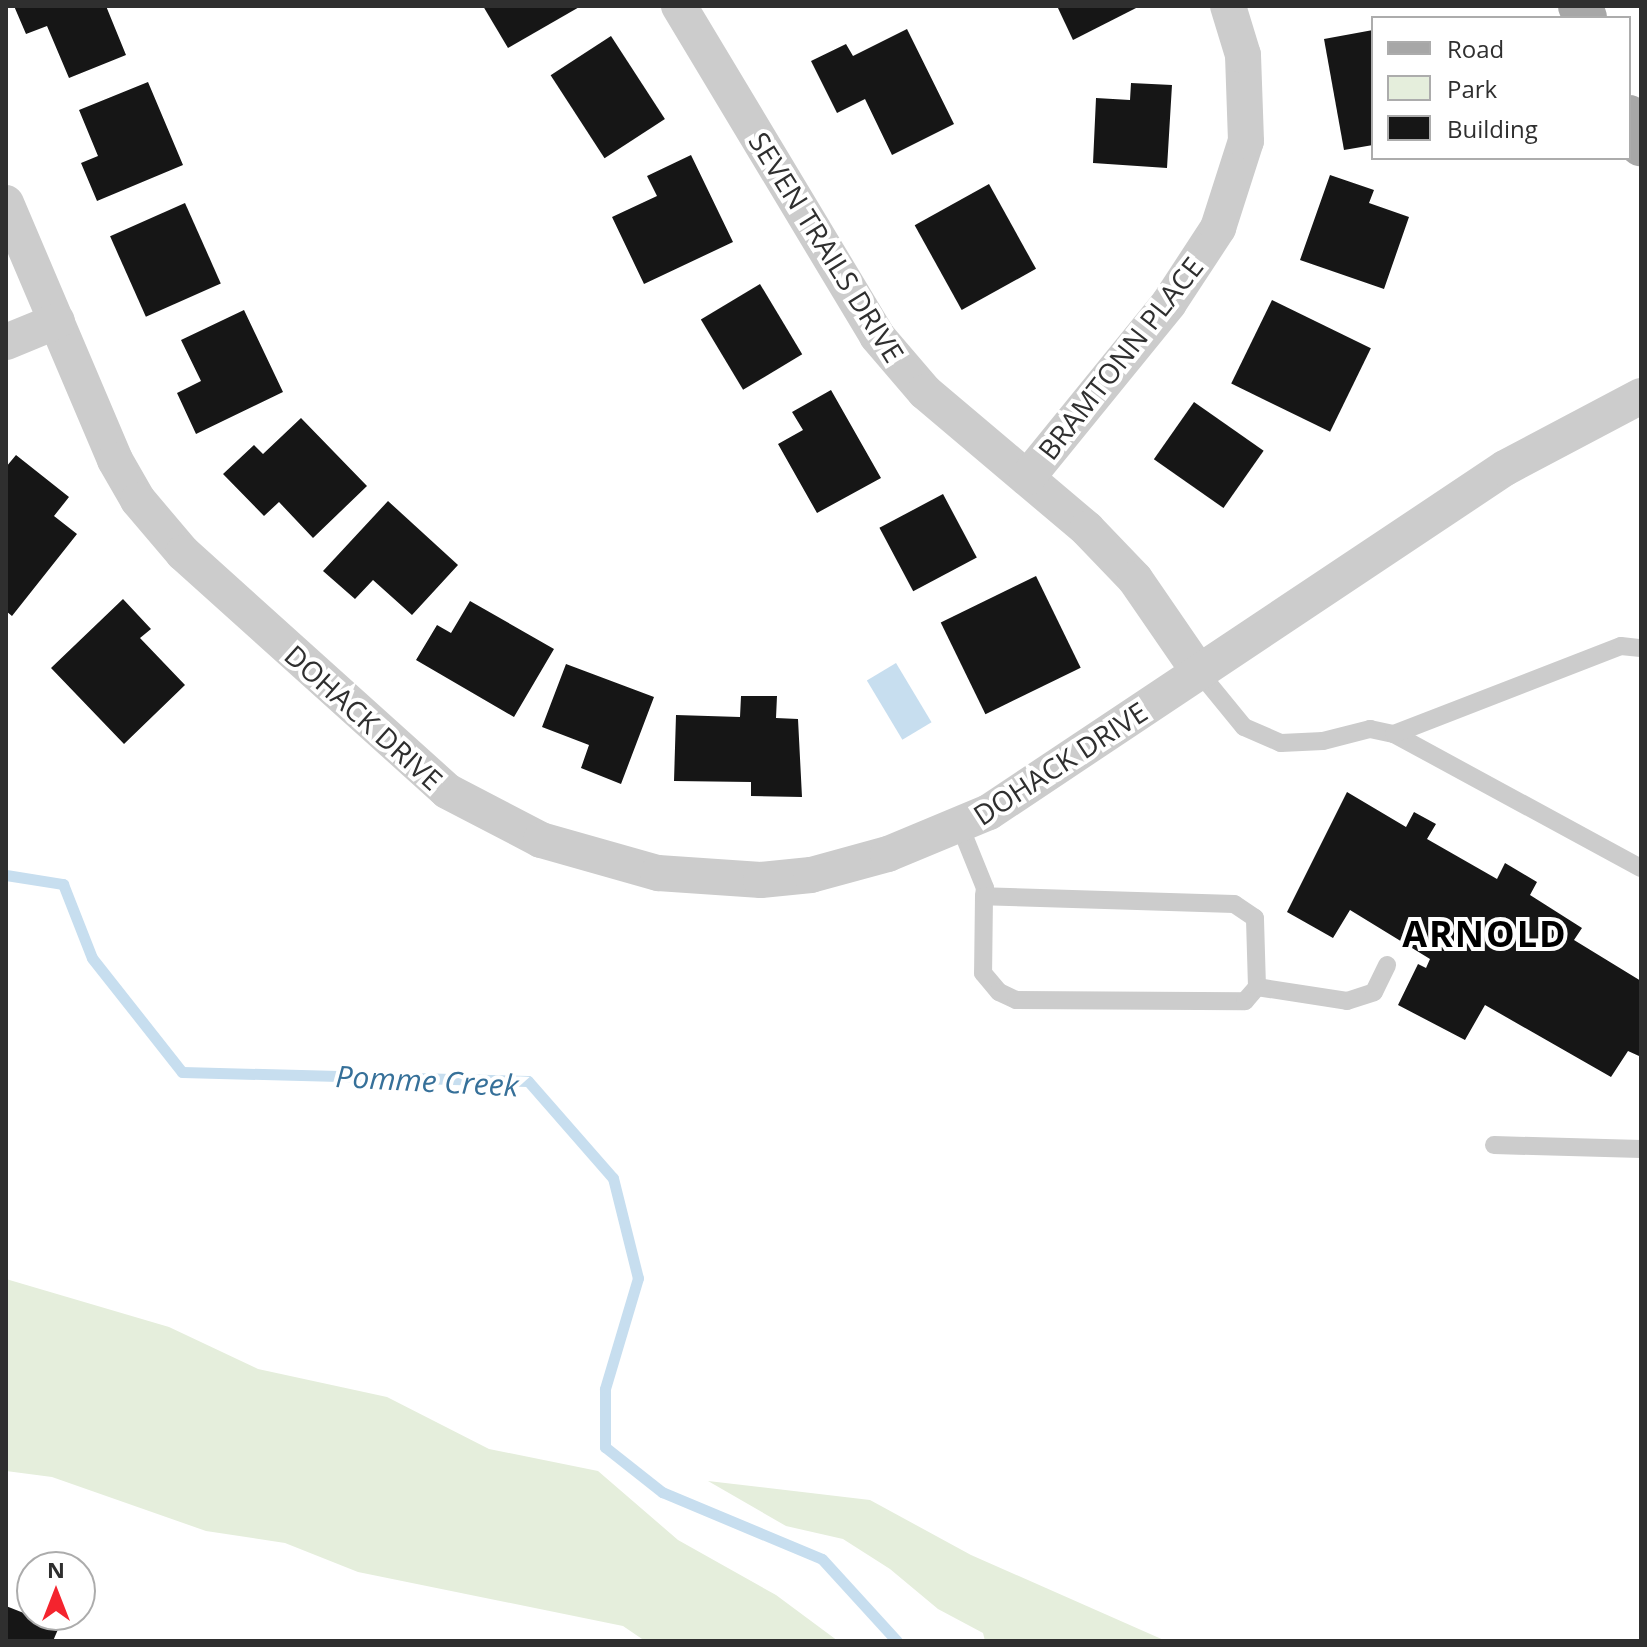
<!DOCTYPE html>
<html>
<head>
<meta charset="utf-8">
<style>
  body { margin:0 }
  #map { position:relative; width:1647px; height:1647px; overflow:hidden; background:#fff; font-family:"Open Sans",sans-serif }
  div>[style] { position:absolute }
  .green>* { inset:0; background:#e5eedc }
  .water>* { inset:0; background:#c7deef; transform-origin:0 0 }
  .stream>* { height:11px; margin:-5.5px; padding:0 5.5px; transform-origin:5.5px; border-radius:5.5px; background:#c7deef }
  .building>* { inset:0; background:#161616; transform-origin:0 0 }
  .lane>* { height:18px; margin:-9px; padding:0 9px; transform-origin:9px; border-radius:9px; background:#ccc }
  .street>* { height:36px; margin:-18px; padding:0 18px; transform-origin:18px; border-radius:18px; background:#ccc }
  .primary>* { height:44px; margin:-22px; padding:0 22px; transform-origin:22px; border-radius:22px; background:#a7a7a7 }
  span { translate:-50% -50%; white-space:nowrap; text-align:center; line-height:1.15; -webkit-text-stroke:8px #fff; paint-order:stroke }
  .street-label { font-size:28px; color:#2f2f2f }
  .water-label { font-size:30px; color:#367099; font-style:italic }
  .district-label { font-size:36px; color:#000; font-weight:700; letter-spacing:2px }
  .frame { position:absolute; inset:0; border:8px solid #2f2f2f; pointer-events:none }
  .legend { position:absolute; left:1371px; top:16px; width:260px; height:144px; box-sizing:border-box; background:#fff; border:2px solid #acacac; margin:0; padding:10px 14px; list-style:none; font-size:24px; color:#2f2f2f }
  .legend li { display:flex; align-items:center; gap:16px; height:40px }
  .legend b { width:40px; border:2px solid #acacac }
  .north { position:absolute; left:16px; top:1551px; width:80px; height:80px; box-sizing:border-box; background:#fff; border:2px solid #acacac; border-radius:50%; rotate:0deg; font-size:22px; font-weight:700; line-height:32px; text-align:center; color:#2f2f2f }
  .north::after { content:''; display:block; margin:auto; width:28px; height:36px; background:#f4242e; clip-path:polygon(50% 0,100% 100%,50% 72%,0 100%) }
</style>
</head>
<body>
<div id="map">
  <div class="green">
    <i style="clip-path:polygon(6px 1279px,169px 1327px,258px 1369px,387px 1397px,489px 1449px,598px 1471px,678px 1540px,776px 1595px,838px 1641px,645px 1641px,623px 1626px,358px 1572px,285px 1543px,206px 1531px,52px 1477px,6px 1471px)"></i>
    <i style="clip-path:polygon(708px 1481px,870px 1500px,971px 1555px,1166px 1641px,985px 1641px,983px 1633px,938px 1609px,890px 1569px,843px 1539px,786px 1526px)"></i>
  </div>
  <div class="water">
    <i style="left:896px;top:663px;width:69px;height:34px;rotate:59deg"></i>
  </div>
  <div class="stream">
    <i style="left:6px;top:875px;width:58px;rotate:9deg"></i>
    <i style="left:63px;top:884px;width:79px;rotate:68.6deg"></i>
    <i style="left:92px;top:958px;width:145px;rotate:51.7deg"></i>
    <i style="left:182px;top:1072px;width:346px;rotate:1.5deg"></i>
    <i style="left:528px;top:1081px;width:129px;rotate:48.8deg"></i>
    <i style="left:613px;top:1178px;width:103px;rotate:76deg"></i>
    <i style="left:638px;top:1278px;width:116px;rotate:106.6deg"></i>
    <i style="left:605px;top:1389px;width:58px;rotate:90deg"></i>
    <i style="left:605px;top:1447px;width:73px;rotate:38.3deg"></i>
    <i style="left:662px;top:1492px;width:173px;rotate:22.7deg"></i>
    <i style="left:822px;top:1559px;width:111px;rotate:47.6deg"></i>
  </div>
  <div class="building">
    <i style="clip-path:polygon(14px 6px,106px 6px,126px 55px,69px 78px,47px 26px,26px 34px)"></i>
    <i style="clip-path:polygon(483px 6px,581px 6px,508px 48px)"></i>
    <i style="clip-path:polygon(1057px 6px,1140px 6px,1073px 40px)"></i>
    <i style="clip-path:polygon(907px 29px,954px 124px,892px 155px,865px 99px,837px 113px,811px 61px,846px 44px,853px 56px)"></i>
    <i style="clip-path:polygon(1373px 30px,1373px 145px,1344px 150px,1324px 39px)"></i>
    <i style="left:611px;top:36px;width:99px;height:72px;rotate:57deg"></i>
    <i style="clip-path:polygon(148px 82px,183px 165px,97px 201px,81px 163px,98px 156px,79px 110px)"></i>
    <i style="clip-path:polygon(1131px 83px,1172px 85px,1167px 168px,1093px 163px,1096px 98px,1130px 100px)"></i>
    <i style="clip-path:polygon(691px 155px,733px 242px,644px 284px,612px 217px,657px 196px,647px 176px)"></i>
    <i style="clip-path:polygon(1330px 175px,1374px 190px,1369px 203px,1409px 217px,1384px 289px,1300px 260px)"></i>
    <i style="left:989px;top:184px;width:97px;height:85px;rotate:61deg"></i>
    <i style="left:185px;top:203px;width:88px;height:82px;rotate:66deg"></i>
    <i style="left:760px;top:284px;width:82px;height:69px;rotate:59deg"></i>
    <i style="left:1272px;top:300px;width:110px;height:93px;rotate:26deg"></i>
    <i style="clip-path:polygon(244px 310px,283px 392px,196px 434px,177px 393px,201px 381px,181px 340px)"></i>
    <i style="clip-path:polygon(831px 390px,881px 478px,817px 513px,778px 444px,803px 430px,792px 412px)"></i>
    <i style="left:1194px;top:402px;width:85px;height:70px;rotate:35deg"></i>
    <i style="clip-path:polygon(301px 418px,367px 486px,313px 538px,279px 502px,264px 516px,223px 474px,254px 445px,263px 454px)"></i>
    <i style="clip-path:polygon(16px 455px,69px 497px,54px 516px,77px 534px,12px 616px,6px 611px,6px 467px)"></i>
    <i style="left:943px;top:494px;width:72px;height:72px;rotate:62deg"></i>
    <i style="clip-path:polygon(388px 501px,458px 565px,412px 615px,373px 580px,355px 599px,323px 571px)"></i>
    <i style="left:1036px;top:576px;width:102px;height:106px;rotate:64deg"></i>
    <i style="clip-path:polygon(123px 599px,151px 629px,140px 638px,185px 685px,124px 744px,51px 668px)"></i>
    <i style="clip-path:polygon(470px 601px,554px 649px,514px 717px,416px 660px,437px 625px,451px 633px)"></i>
    <i style="clip-path:polygon(566px 664px,654px 697px,621px 784px,581px 768px,589px 745px,542px 727px)"></i>
    <i style="clip-path:polygon(741px 696px,777px 696px,776px 718px,798px 719px,802px 797px,751px 796px,751px 782px,674px 781px,676px 715px,740px 717px)"></i>
    <i style="clip-path:polygon(1347px 792px,1406px 827px,1414px 812px,1436px 824px,1427px 839px,1497px 879px,1505px 863px,1537px 882px,1530px 895px,1582px 928px,1574px 940px,1641px 981px,1639px 1056px,1628px 1051px,1611px 1077px,1485px 1005px,1465px 1040px,1398px 1005px,1418px 964px,1426px 968px,1430px 959px,1350px 910px,1333px 938px,1287px 912px)"></i>
    <i style="clip-path:polygon(6px 1606px,59px 1627px,53px 1641px,6px 1641px)"></i>
  </div>
  <div class="lane">
    <i style="left:1199px;top:672px;width:71px;rotate:50.7deg"></i>
    <i style="left:1244px;top:727px;width:40px;rotate:23.4deg"></i>
    <i style="left:1281px;top:743px;width:42px;rotate:-2.7deg"></i>
    <i style="left:1323px;top:741px;width:49px;rotate:-14.3deg"></i>
    <i style="left:1370px;top:729px;width:25px;rotate:12deg"></i>
    <i style="left:1394px;top:734px;width:281px;rotate:28.5deg"></i>
    <i style="left:1394px;top:734px;width:243px;rotate:-21.2deg"></i>
    <i style="left:1621px;top:646px;width:20px;rotate:6deg"></i>
    <i style="left:960px;top:826px;width:67px;rotate:68deg"></i>
    <i style="left:985px;top:888px;width:8px;rotate:97deg"></i>
    <i style="left:984px;top:896px;width:77px;rotate:90.7deg"></i>
    <i style="left:983px;top:973px;width:25px;rotate:50deg"></i>
    <i style="left:999px;top:992px;width:19px;rotate:25deg"></i>
    <i style="left:1016px;top:1000px;width:229px;rotate:0.3deg"></i>
    <i style="left:1245px;top:1001px;width:18px;rotate:-49deg"></i>
    <i style="left:1257px;top:987px;width:69px;rotate:-91.7deg"></i>
    <i style="left:1255px;top:918px;width:25px;rotate:-146deg"></i>
    <i style="left:1234px;top:904px;width:250px;rotate:-178.2deg"></i>
    <i style="left:1257px;top:987px;width:91px;rotate:8.8deg"></i>
    <i style="left:1347px;top:1001px;width:28px;rotate:-18deg"></i>
    <i style="left:1374px;top:992px;width:30px;rotate:-64deg"></i>
    <i style="left:1494px;top:1145px;width:147px;rotate:1.6deg"></i>
  </div>
  <div class="street">
    <i style="left:679px;top:6px;width:385px;rotate:59deg"></i>
    <i style="left:877px;top:336px;width:74px;rotate:49.4deg"></i>
    <i style="left:925px;top:392px;width:212px;rotate:40.2deg"></i>
    <i style="left:1087px;top:529px;width:69px;rotate:46.2deg"></i>
    <i style="left:1135px;top:579px;width:113px;rotate:55.5deg"></i>
    <i style="left:6px;top:203px;width:279px;rotate:67deg"></i>
    <i style="left:115px;top:460px;width:46px;rotate:60.1deg"></i>
    <i style="left:138px;top:500px;width:70px;rotate:49.7deg"></i>
    <i style="left:183px;top:553px;width:355px;rotate:42deg"></i>
    <i style="left:447px;top:791px;width:106px;rotate:27.5deg"></i>
    <i style="left:541px;top:840px;width:122px;rotate:15.8deg"></i>
    <i style="left:658px;top:873px;width:103px;rotate:3.9deg"></i>
    <i style="left:761px;top:880px;width:50px;rotate:-5.7deg"></i>
    <i style="left:811px;top:875px;width:80px;rotate:-15.3deg"></i>
    <i style="left:888px;top:854px;width:109px;rotate:-22.6deg"></i>
    <i style="left:989px;top:812px;width:620px;rotate:-33.69deg"></i>
    <i style="left:1505px;top:468px;width:154px;rotate:-27.9deg"></i>
    <i style="left:6px;top:342px;width:55px;rotate:-22.4deg"></i>
    <i style="left:1027px;top:478px;width:225px;rotate:-50.9deg"></i>
    <i style="left:1169px;top:303px;width:90px;rotate:-56.8deg"></i>
    <i style="left:1218px;top:228px;width:91px;rotate:-72.2deg"></i>
    <i style="left:1246px;top:141px;width:86px;rotate:-92deg"></i>
    <i style="left:1243px;top:55px;width:51px;rotate:-107deg"></i>
  </div>
  <div class="primary">
    <i style="left:1580px;top:6px;width:13px;rotate:67deg"></i>
    <i style="left:1629px;top:117px;width:30px;rotate:66deg"></i>
  </div>
  <div class="street-label">
    <span style="left:827px;top:247px;rotate:58deg">SEVEN TRAILS DRIVE</span>
    <span style="left:1120px;top:358px;rotate:-52deg">BRAMTONN PLACE</span>
    <span style="left:364px;top:717px;rotate:42deg">DOHACK DRIVE</span>
    <span style="left:1060px;top:763px;rotate:-33deg">DOHACK DRIVE</span>
  </div>
  <div class="water-label">
    <span style="left:427px;top:1081px;rotate:3deg">Pomme Creek</span>
  </div>
  <div class="district-label">
    <span style="left:1485px;top:934px">ARNOLD</span>
  </div>
  <div class="frame"></div>
  <ul class="legend">
  <li><b style="height:10px;background:#a7a7a7"></b>Road</li>
  <li><b style="height:22px;background:#e5eedc"></b>Park</li>
  <li><b style="height:22px;background:#161616"></b>Building</li>
  </ul>
  <div class="north">N</div>
</div>
</body>
</html>
